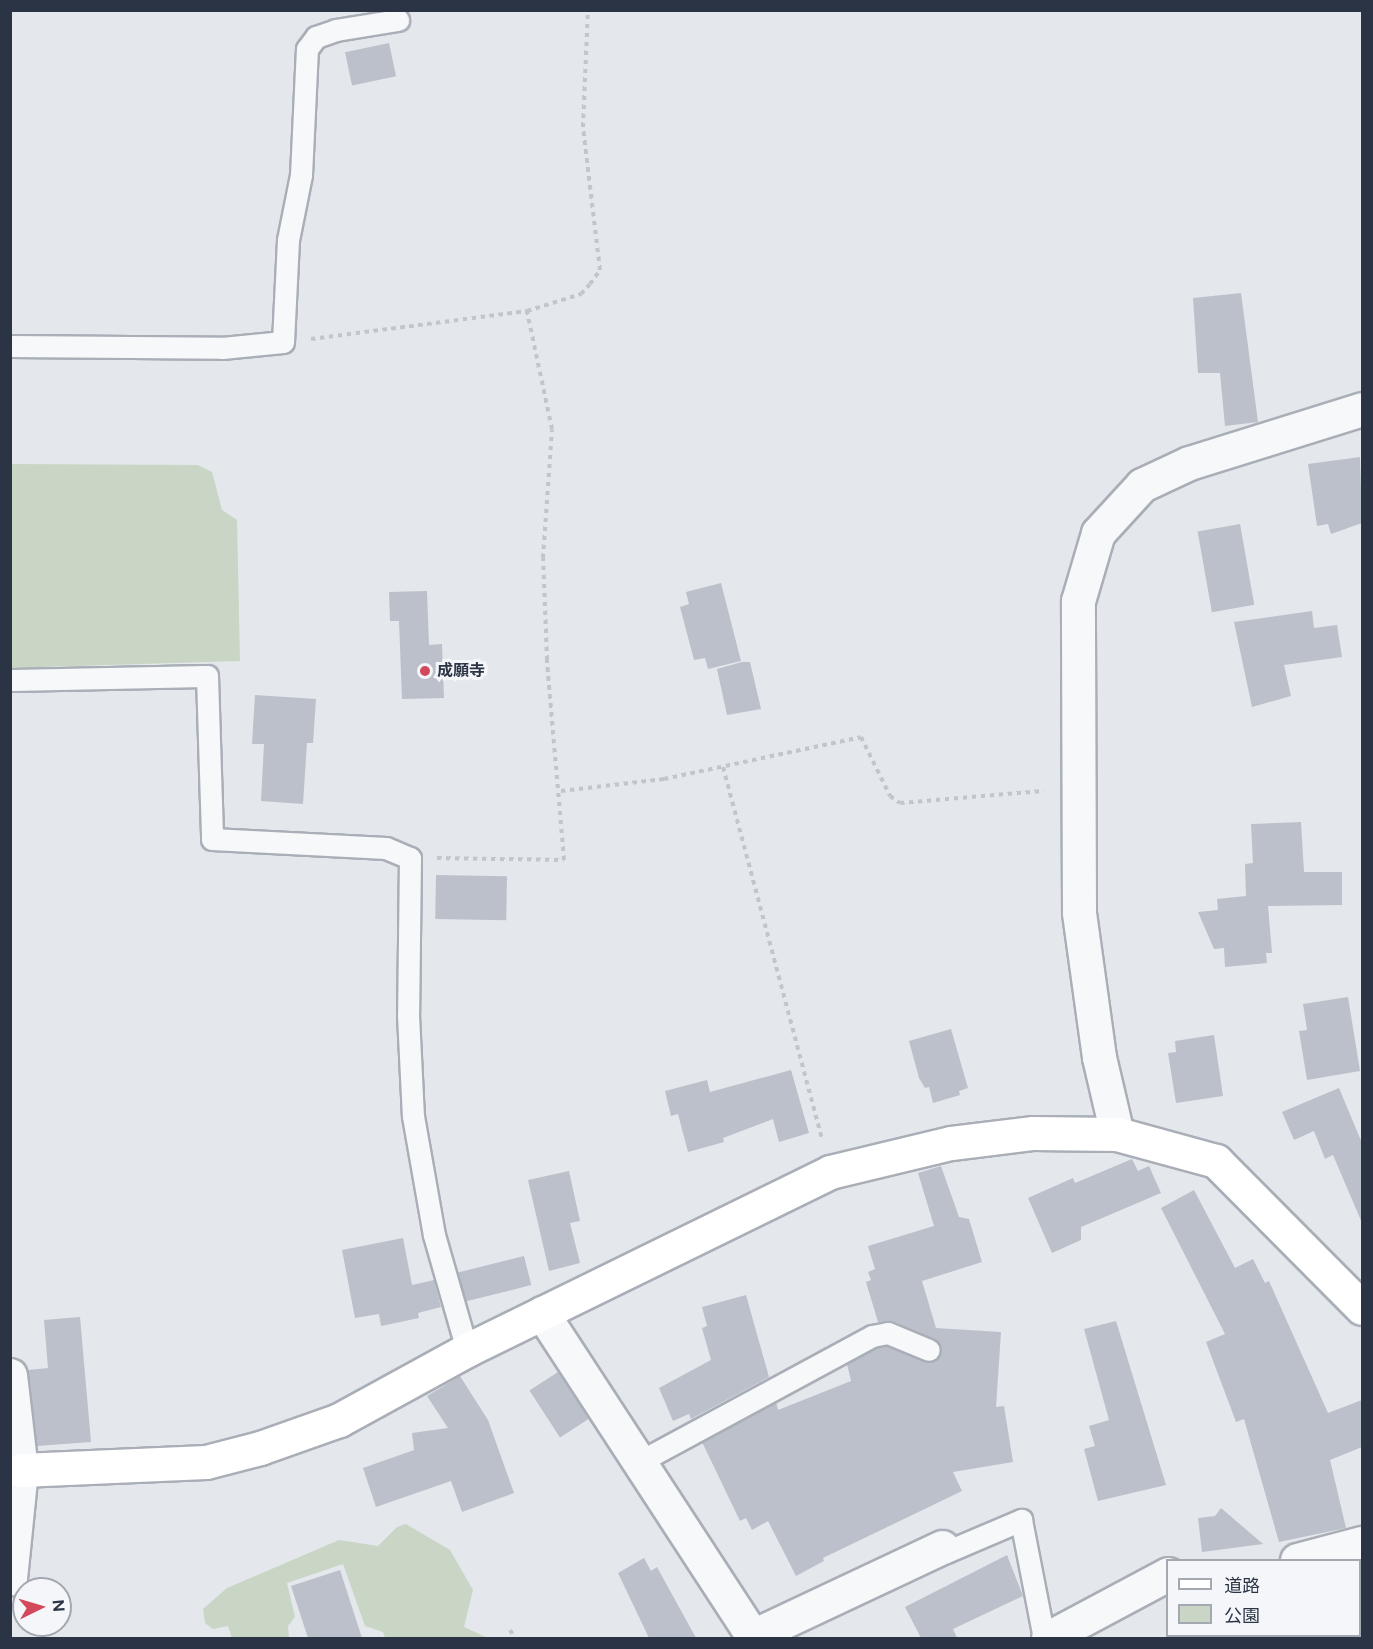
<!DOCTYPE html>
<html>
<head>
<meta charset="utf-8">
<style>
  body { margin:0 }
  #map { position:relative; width:1373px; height:1649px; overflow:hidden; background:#e4e7ec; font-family:Figtree,"Noto Sans JP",sans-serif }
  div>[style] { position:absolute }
  .green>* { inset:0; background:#c9d6c5 }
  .building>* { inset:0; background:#bbc0ca; transform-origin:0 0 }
  .path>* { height:4px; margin-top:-2px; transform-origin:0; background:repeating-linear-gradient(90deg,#c2c5cb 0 4.5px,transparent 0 9px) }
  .roads { filter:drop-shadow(2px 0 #a9aeb7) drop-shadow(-2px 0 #a9aeb7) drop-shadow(0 2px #a9aeb7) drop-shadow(0 -2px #a9aeb7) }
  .lane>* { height:21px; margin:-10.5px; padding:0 10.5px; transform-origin:10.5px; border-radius:10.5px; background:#f7f8fa }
  .street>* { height:33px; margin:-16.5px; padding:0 16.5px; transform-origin:16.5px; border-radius:16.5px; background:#f7f8fa }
  .secondary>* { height:33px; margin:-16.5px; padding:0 16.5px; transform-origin:16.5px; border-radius:16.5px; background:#fff }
  .dots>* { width:16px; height:16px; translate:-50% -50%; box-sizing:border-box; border:3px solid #f4f6f9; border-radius:50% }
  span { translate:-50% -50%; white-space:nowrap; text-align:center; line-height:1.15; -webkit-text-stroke:6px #f4f6f9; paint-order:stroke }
  .poi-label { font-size:16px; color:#2b3445; font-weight:700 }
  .left { translate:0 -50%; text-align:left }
  .frame { position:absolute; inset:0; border:12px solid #2b3445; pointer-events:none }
  .legend { position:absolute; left:1166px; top:1559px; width:195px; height:78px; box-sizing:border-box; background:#f4f6f9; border:2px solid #a4a8b1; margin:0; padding:8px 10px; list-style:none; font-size:18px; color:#2b3445 }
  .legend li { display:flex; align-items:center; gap:12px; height:30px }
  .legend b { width:30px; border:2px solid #a4a8b1 }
  .north { position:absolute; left:12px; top:1577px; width:60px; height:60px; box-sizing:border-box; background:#f4f6f9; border:2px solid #a4a8b1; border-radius:50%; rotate:85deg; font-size:16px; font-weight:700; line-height:24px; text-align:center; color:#2b3445 }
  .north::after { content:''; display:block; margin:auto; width:21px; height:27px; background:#d1495b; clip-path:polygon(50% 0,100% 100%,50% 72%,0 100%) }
</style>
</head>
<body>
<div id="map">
  <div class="green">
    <i style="clip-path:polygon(11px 464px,198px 465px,212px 472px,222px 510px,237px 520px,240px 661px,11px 668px)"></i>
    <i style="clip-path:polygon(406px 1524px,450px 1550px,473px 1590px,464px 1627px,488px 1638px,385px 1638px,383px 1632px,365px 1626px,343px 1564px,287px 1583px,295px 1617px,288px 1626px,289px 1638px,232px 1638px,228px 1626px,213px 1629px,205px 1623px,203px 1609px,227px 1588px,339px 1540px,378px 1546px,397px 1527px)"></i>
  </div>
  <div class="building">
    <i style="left:389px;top:43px;width:34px;height:45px;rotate:78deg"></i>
    <i style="clip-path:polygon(1241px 293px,1258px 422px,1225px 426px,1220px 373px,1198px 373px,1193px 298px)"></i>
    <i style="clip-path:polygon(1360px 457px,1362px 523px,1331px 534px,1328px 524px,1317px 526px,1308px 464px)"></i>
    <i style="left:1240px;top:524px;width:82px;height:43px;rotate:80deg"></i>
    <i style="clip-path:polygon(721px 583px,741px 661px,708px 669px,705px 658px,694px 660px,680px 607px,689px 604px,686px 592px)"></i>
    <i style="clip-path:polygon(427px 591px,429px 645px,442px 644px,444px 698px,402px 699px,399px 621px,390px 621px,389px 592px)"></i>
    <i style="clip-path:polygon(1312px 611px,1314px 628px,1337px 625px,1342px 657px,1284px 665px,1291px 696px,1252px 707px,1234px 622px)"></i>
    <i style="clip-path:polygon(742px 662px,750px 662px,761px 709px,727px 715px,717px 669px)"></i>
    <i style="clip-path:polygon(255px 695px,316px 699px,313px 743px,307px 743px,303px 804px,261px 801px,264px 744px,252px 744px)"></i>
    <i style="clip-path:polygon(1301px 822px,1304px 872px,1342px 872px,1342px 905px,1268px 906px,1272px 953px,1266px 953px,1267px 963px,1225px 967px,1224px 948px,1214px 949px,1198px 912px,1218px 910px,1217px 899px,1246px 896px,1245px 864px,1253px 863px,1251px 824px)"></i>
    <i style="left:436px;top:875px;width:71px;height:44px;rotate:1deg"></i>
    <i style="clip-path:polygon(1348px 997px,1360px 1071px,1307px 1080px,1299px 1031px,1307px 1030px,1303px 1004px)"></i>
    <i style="clip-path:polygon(951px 1029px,968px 1088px,959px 1091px,960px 1095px,933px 1103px,929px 1087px,925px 1088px,919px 1078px,909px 1041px)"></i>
    <i style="clip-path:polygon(1214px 1035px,1223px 1096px,1176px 1103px,1168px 1053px,1176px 1052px,1175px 1041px)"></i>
    <i style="clip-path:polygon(791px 1070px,809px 1133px,779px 1142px,773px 1119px,723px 1138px,724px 1142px,688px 1152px,678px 1114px,671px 1116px,665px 1091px,707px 1080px,710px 1092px)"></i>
    <i style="clip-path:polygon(1339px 1088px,1362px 1143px,1362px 1223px,1333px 1155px,1325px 1159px,1314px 1131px,1294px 1140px,1282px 1112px)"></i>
    <i style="clip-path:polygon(1132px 1159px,1138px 1171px,1149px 1166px,1161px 1193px,1081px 1227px,1081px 1240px,1052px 1253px,1028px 1198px,1073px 1178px,1075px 1183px)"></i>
    <i style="clip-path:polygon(941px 1166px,959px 1217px,969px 1219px,982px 1262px,922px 1281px,936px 1328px,1001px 1332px,996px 1407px,1004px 1406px,1013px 1462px,953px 1472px,962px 1491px,823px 1558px,824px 1561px,796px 1576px,768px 1521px,752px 1530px,746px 1518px,740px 1521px,702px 1442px,776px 1402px,778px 1410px,851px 1381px,847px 1364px,876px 1348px,887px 1346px,925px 1362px,937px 1360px,941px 1348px,934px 1339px,893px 1321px,878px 1322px,866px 1282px,871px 1280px,868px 1272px,875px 1269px,868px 1246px,934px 1226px,918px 1173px)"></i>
    <i style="clip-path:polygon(569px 1171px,580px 1221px,570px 1223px,580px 1263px,549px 1271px,528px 1180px)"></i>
    <i style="clip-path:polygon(1194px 1190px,1235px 1268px,1253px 1259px,1265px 1283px,1269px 1281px,1328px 1413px,1362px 1400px,1362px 1447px,1330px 1460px,1346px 1528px,1279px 1542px,1244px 1419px,1236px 1422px,1206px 1342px,1225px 1334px,1161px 1208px)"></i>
    <i style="clip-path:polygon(403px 1238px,412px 1285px,434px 1280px,441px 1307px,418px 1313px,419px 1318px,381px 1326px,379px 1314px,355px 1318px,342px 1250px)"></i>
    <i style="left:524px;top:1256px;width:30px;height:68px;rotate:76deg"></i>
    <i style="clip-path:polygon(746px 1295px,769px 1377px,691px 1419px,689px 1414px,673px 1421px,659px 1388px,711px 1360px,702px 1328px,707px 1326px,702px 1307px)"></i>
    <i style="clip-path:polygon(80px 1317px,91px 1442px,37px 1446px,28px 1370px,48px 1368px,44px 1320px)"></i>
    <i style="clip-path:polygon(1116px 1321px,1166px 1485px,1098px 1501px,1084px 1449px,1095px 1446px,1089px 1426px,1109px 1420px,1084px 1329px)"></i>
    <i style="left:558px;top:1372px;width:56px;height:34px;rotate:57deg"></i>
    <i style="clip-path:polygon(460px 1376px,488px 1420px,514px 1493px,462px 1512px,451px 1481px,376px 1507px,363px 1468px,414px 1450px,412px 1433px,448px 1428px,427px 1396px)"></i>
    <i style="clip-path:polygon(1221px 1508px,1263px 1544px,1202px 1552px,1198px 1518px,1215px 1516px)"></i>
    <i style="clip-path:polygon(1007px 1555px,1023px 1596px,953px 1629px,957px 1638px,921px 1638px,905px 1607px)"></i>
    <i style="clip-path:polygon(644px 1558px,651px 1571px,657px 1567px,696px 1638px,649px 1638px,618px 1573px)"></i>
    <i style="clip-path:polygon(340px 1570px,362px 1638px,308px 1638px,291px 1586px)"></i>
  </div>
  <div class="path">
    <i style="left:311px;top:339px;width:218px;rotate:-7.4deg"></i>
    <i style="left:527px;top:311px;width:57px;rotate:-17.5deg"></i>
    <i style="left:581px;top:294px;width:13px;rotate:-48deg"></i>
    <i style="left:590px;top:284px;width:17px;rotate:-54deg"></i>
    <i style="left:600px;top:270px;width:144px;rotate:-96.8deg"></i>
    <i style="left:583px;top:127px;width:117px;rotate:-87.6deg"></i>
    <i style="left:723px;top:767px;width:385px;rotate:75.1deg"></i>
    <i style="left:561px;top:791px;width:104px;rotate:-6.6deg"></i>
    <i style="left:664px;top:779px;width:201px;rotate:-12deg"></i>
    <i style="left:861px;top:737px;width:66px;rotate:63.8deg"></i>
    <i style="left:890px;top:796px;width:12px;rotate:35deg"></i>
    <i style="left:900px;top:803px;width:144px;rotate:-4.8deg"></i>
    <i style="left:437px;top:858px;width:127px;rotate:0.9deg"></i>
    <i style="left:564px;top:860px;width:201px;rotate:-94.9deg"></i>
    <i style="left:547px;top:660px;width:102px;rotate:-92.2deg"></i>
    <i style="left:543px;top:558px;width:129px;rotate:-86deg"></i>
    <i style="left:552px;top:429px;width:121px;rotate:-102deg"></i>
    <i style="left:510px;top:1630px;width:9px;rotate:58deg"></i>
    <i style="left:1200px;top:1636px;width:2px;rotate:63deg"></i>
  </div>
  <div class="roads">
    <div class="lane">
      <i style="left:10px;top:346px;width:212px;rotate:0.5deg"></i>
      <i style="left:222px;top:348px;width:61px;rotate:-5.6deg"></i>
      <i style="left:283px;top:342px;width:102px;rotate:-87.2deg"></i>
      <i style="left:288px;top:240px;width:66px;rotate:-78.7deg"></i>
      <i style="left:301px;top:175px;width:126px;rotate:-87.3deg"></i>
      <i style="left:307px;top:49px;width:15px;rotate:-53deg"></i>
      <i style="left:316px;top:37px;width:21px;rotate:-19deg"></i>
      <i style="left:336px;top:30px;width:63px;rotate:-9.2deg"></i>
      <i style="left:10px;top:680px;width:197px;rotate:-1.2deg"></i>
      <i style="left:207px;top:676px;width:163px;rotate:88.2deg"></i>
      <i style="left:212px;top:839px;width:174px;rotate:3deg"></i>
      <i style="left:386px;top:848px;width:26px;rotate:23deg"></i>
      <i style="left:410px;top:858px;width:157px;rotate:90.7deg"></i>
      <i style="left:408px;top:1015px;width:101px;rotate:87.2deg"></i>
      <i style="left:413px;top:1116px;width:121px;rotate:80deg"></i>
      <i style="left:434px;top:1235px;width:120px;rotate:74deg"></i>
      <i style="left:639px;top:1462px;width:265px;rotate:-28.4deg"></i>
      <i style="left:872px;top:1336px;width:16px;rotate:-11deg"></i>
      <i style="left:888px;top:1333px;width:44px;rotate:22.5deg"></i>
      <i style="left:942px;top:1547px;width:6px;rotate:51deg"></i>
      <i style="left:946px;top:1552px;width:82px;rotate:-23.1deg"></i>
      <i style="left:1021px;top:1520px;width:120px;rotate:79deg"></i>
    </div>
    <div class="street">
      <i style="left:1117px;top:1134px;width:79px;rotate:-103.2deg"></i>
      <i style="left:1099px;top:1057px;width:146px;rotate:-97.9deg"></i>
      <i style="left:1079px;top:912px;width:311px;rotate:-90.2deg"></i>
      <i style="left:1078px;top:601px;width:71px;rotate:-73.6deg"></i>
      <i style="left:1098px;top:533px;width:65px;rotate:-47.5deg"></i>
      <i style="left:1142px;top:485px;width:52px;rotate:-25.1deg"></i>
      <i style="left:1189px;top:463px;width:181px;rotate:-17.3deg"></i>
      <i style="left:542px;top:1313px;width:388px;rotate:56.9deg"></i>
      <i style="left:10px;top:1375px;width:96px;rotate:83.4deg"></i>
      <i style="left:21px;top:1470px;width:109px;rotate:95.8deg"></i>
      <i style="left:1297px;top:1560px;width:67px;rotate:-14.7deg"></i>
      <i style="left:753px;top:1636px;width:209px;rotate:-25.2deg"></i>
      <i style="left:1048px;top:1638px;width:136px;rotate:-28.1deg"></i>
    </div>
    <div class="secondary">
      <i style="left:21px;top:1470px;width:185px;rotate:-2.5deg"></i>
      <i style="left:206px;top:1462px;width:56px;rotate:-14.5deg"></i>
      <i style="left:260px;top:1448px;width:84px;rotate:-19.5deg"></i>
      <i style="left:339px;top:1420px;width:146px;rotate:-28.7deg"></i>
      <i style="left:467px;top:1350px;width:404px;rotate:-26.1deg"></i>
      <i style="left:830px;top:1172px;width:124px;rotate:-13.5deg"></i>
      <i style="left:951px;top:1143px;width:83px;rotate:-7deg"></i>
      <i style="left:1033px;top:1133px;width:84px;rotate:0.7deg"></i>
      <i style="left:1117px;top:1134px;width:103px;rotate:15.3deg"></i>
      <i style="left:1216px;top:1161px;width:207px;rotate:45.2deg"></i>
    </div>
  </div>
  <div class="dots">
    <i style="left:425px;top:671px;background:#d1495b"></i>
  </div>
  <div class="poi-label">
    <span class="left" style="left:437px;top:671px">成願寺</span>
  </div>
  <div class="frame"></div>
  <ul class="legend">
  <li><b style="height:8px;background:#fff"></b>道路</li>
  <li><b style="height:16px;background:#c9d6c5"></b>公園</li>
  </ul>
  <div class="north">N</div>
</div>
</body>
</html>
